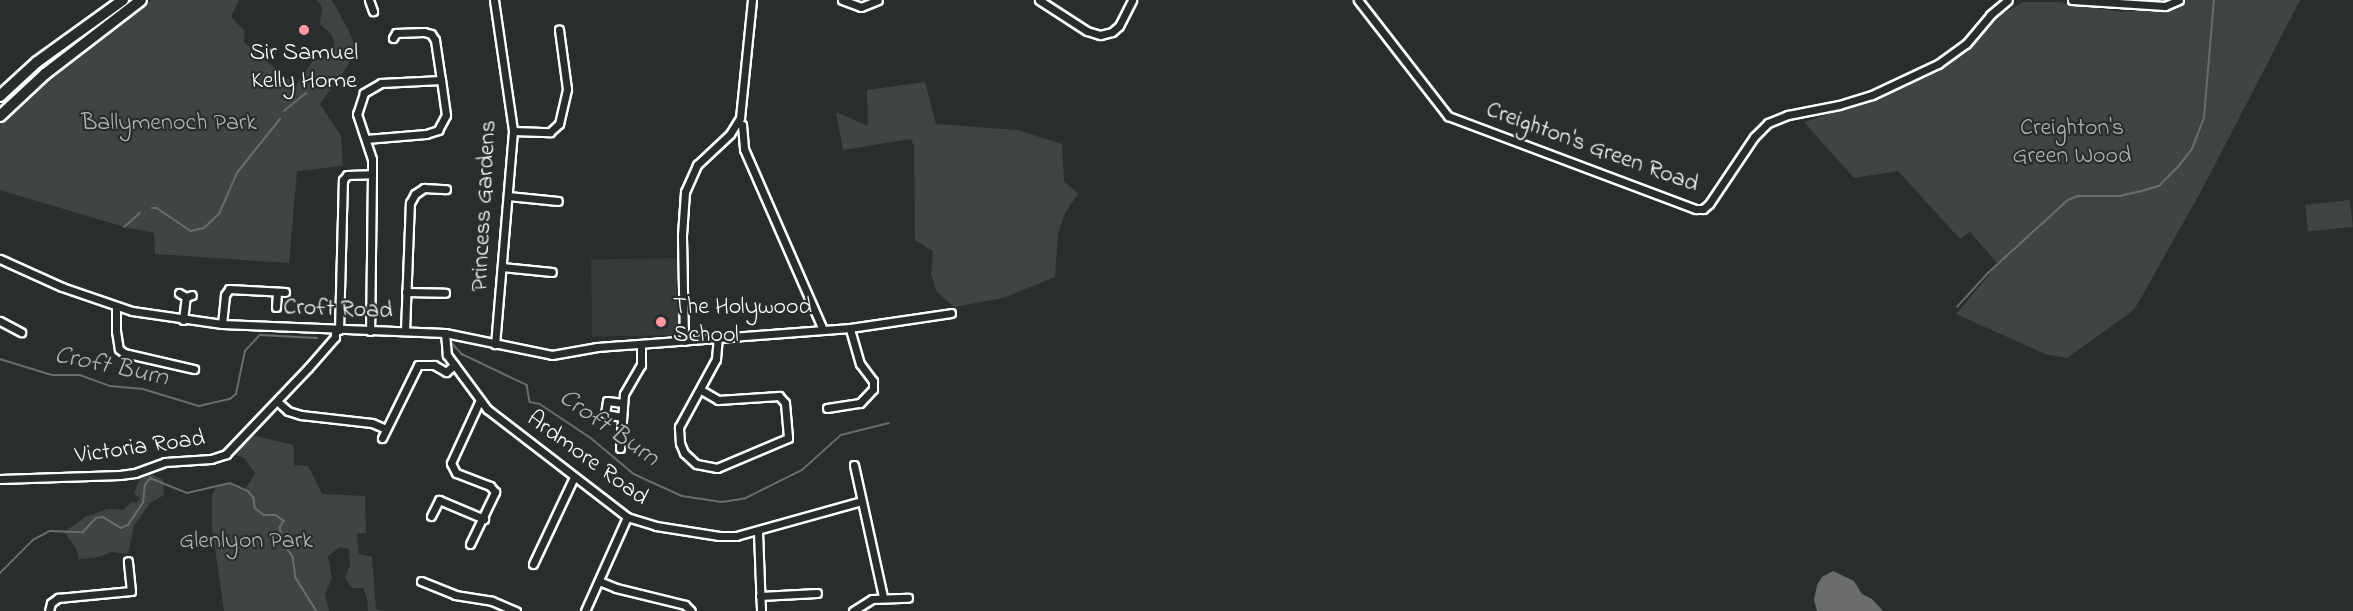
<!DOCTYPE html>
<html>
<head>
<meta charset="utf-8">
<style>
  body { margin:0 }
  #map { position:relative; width:2353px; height:611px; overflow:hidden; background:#2a2d2e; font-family:"Indie Flower",sans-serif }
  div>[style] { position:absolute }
  .built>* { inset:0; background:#373a3b; transform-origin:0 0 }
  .green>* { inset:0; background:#414445; transform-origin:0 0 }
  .water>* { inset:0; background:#6a6c6d }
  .stream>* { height:1.5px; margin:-0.75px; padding:0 0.75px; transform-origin:0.75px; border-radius:0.75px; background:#6a6c6d }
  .roads { filter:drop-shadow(2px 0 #fff) drop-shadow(-2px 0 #fff) drop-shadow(0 2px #fff) drop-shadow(0 -2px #fff) }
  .minor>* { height:7px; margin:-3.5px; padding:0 3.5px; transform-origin:3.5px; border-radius:3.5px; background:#2a2d2e }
  .highway>* { height:10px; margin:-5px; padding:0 5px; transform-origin:5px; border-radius:5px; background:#2a2d2e }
  .dots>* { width:16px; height:16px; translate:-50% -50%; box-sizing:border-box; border:3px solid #2a2d2e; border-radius:50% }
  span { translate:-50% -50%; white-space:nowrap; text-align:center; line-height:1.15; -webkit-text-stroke:4.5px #2a2d2e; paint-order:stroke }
  .poi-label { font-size:24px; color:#fff }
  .left { translate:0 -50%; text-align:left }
  .park-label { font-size:24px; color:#b3b4b5 }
  .street-label { font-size:24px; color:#fff }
  .water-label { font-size:26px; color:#b4b6b6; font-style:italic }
</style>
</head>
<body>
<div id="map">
  <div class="built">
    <i style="left:677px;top:258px;width:77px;height:86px;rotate:89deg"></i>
  </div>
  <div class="green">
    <i style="clip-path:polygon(151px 0,239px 0,231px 17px,245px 31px,244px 42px,296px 86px,312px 62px,328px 55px,335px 44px,331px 34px,320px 24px,322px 7px,317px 0,332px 0,348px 29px,356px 49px,345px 70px,320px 104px,341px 136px,343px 166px,297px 171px,289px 263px,155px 254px,154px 233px,124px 227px,0 190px,0 124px,54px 73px)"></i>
    <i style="clip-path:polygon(2160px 0,2300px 0,2204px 186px,2134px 310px,2067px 358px,2045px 354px,1956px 314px,1998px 264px,1970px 232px,1960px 239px,1898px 171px,1854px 178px,1804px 122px,1872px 100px,1944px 65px,1974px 42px,1994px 18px,2024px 2px,2059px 2px,2121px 12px,2169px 9px)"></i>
    <i style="clip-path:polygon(925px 82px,936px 124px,1017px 130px,1062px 144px,1064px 181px,1078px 194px,1066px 211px,1058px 233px,1055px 277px,1003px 298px,954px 307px,937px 292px,931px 274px,933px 251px,915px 240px,914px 146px,911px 139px,843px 150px,836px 112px,868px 126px,867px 90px)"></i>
    <i style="left:2350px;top:200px;width:27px;height:45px;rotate:84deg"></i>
    <i style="clip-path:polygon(247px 434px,294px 445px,294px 465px,308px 466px,322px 494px,365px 496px,366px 533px,357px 534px,359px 554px,372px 557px,376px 609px,384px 611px,368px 611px,367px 598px,363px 588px,352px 588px,345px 578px,350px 565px,349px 549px,340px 547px,328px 556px,332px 578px,325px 594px,329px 611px,224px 611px,212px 527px,212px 495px,218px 485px,230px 483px,236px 488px,245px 489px,252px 479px,255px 473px,244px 458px,231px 453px)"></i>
    <i style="clip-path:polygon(148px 472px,163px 480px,164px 495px,150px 503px,134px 526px,128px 554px,111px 552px,99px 557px,79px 559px,76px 548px,65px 533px,67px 530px,85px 517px,108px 509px,123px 510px,132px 502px,137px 503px,140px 498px,134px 494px,139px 480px)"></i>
  </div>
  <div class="water">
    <i style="clip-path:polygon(1833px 571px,1854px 581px,1862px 594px,1872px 599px,1883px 611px,1817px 611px,1814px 600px,1817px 585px,1822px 577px)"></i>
  </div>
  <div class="stream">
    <i style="left:284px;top:111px;width:28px;rotate:-39deg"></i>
    <i style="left:152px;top:208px;width:5px"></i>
    <i style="left:157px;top:208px;width:41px;rotate:34.1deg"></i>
    <i style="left:191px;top:231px;width:13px;rotate:-13deg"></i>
    <i style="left:204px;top:228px;width:21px;rotate:-43deg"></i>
    <i style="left:219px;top:214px;width:45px;rotate:-66.3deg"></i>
    <i style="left:237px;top:173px;width:69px;rotate:-51.5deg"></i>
    <i style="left:124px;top:227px;width:21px;rotate:-41deg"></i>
    <i style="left:1957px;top:307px;width:46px;rotate:-47.6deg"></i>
    <i style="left:1988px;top:273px;width:108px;rotate:-42.4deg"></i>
    <i style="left:2068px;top:200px;width:11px;rotate:-22deg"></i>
    <i style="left:2078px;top:196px;width:42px"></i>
    <i style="left:2120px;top:196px;width:18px;rotate:-13deg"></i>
    <i style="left:2138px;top:192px;width:22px;rotate:-16deg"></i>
    <i style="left:2159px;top:186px;width:27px;rotate:-45deg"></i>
    <i style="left:2178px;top:167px;width:23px;rotate:-52deg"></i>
    <i style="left:2192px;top:149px;width:33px;rotate:-69deg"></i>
    <i style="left:2204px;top:118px;width:118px;rotate:-85.2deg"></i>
    <i style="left:452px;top:343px;width:15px;rotate:48deg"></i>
    <i style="left:462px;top:354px;width:72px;rotate:25.5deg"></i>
    <i style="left:527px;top:385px;width:17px;rotate:80deg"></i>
    <i style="left:530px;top:402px;width:10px;rotate:11deg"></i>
    <i style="left:540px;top:404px;width:61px;rotate:33.7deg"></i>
    <i style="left:591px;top:438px;width:56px;rotate:39.9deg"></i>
    <i style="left:634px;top:474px;width:53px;rotate:24.6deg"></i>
    <i style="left:682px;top:496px;width:40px;rotate:8.5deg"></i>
    <i style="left:722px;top:502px;width:24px;rotate:-9deg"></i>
    <i style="left:746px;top:498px;width:63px;rotate:-26.6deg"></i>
    <i style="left:802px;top:470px;width:52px;rotate:-41.9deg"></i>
    <i style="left:841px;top:435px;width:49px;rotate:-14deg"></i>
    <i style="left:0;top:359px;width:54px;rotate:17.1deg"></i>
    <i style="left:52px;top:375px;width:28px"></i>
    <i style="left:80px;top:375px;width:32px;rotate:20deg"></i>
    <i style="left:110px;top:386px;width:33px;rotate:5deg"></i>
    <i style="left:143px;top:389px;width:59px;rotate:16.9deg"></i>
    <i style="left:199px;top:406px;width:32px;rotate:-13deg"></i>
    <i style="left:230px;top:399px;width:8px;rotate:-40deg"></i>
    <i style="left:236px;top:394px;width:44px;rotate:-78.2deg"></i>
    <i style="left:245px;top:351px;width:22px;rotate:-47deg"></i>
    <i style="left:260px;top:335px;width:57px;rotate:3deg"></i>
    <i style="left:0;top:573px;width:47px;rotate:-45deg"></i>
    <i style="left:33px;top:540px;width:19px;rotate:-28deg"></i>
    <i style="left:50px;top:531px;width:33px;rotate:2deg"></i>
    <i style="left:83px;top:532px;width:19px;rotate:-47deg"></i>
    <i style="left:96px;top:518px;width:7px;rotate:-8deg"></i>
    <i style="left:103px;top:517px;width:21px;rotate:31deg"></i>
    <i style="left:121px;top:528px;width:8px;rotate:-23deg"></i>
    <i style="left:128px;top:525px;width:27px;rotate:-56deg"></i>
    <i style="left:143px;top:503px;width:18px;rotate:-84deg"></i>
    <i style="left:145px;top:485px;width:9px;rotate:-54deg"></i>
    <i style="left:150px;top:478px;width:40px;rotate:22deg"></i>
    <i style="left:187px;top:493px;width:44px;rotate:-13.1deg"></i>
    <i style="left:230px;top:483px;width:20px;rotate:24deg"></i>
    <i style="left:248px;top:491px;width:9px;rotate:49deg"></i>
    <i style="left:254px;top:498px;width:10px;rotate:84deg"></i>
    <i style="left:255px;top:508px;width:11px;rotate:38deg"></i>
    <i style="left:264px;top:515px;width:12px"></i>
    <i style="left:276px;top:515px;width:10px;rotate:37deg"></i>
    <i style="left:284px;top:521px;width:8px;rotate:120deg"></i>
    <i style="left:280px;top:528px;width:18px;rotate:74deg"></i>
    <i style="left:285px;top:545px;width:14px;rotate:56deg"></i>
    <i style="left:293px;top:557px;width:21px;rotate:82deg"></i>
    <i style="left:296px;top:578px;width:39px;rotate:58deg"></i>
  </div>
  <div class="roads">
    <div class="minor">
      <i style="left:369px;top:0;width:12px;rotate:70deg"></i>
      <i style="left:494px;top:0;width:132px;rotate:81.7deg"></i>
      <i style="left:513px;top:131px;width:214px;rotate:94.8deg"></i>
      <i style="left:842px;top:0;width:20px;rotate:20deg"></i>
      <i style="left:861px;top:7px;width:18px;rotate:-22deg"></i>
      <i style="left:1039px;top:0;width:57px;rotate:32.9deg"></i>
      <i style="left:1087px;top:31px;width:14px;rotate:17deg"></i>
      <i style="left:1100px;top:35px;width:12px;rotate:-14deg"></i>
      <i style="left:1112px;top:32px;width:9px;rotate:-41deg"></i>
      <i style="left:1119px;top:26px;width:29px;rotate:-63deg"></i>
      <i style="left:1358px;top:0;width:147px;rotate:52.2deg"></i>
      <i style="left:1448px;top:116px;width:265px;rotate:20.6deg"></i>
      <i style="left:1696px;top:209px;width:7px"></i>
      <i style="left:1703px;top:209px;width:8px;rotate:-40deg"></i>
      <i style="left:1709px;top:204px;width:81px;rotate:-56.1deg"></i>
      <i style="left:1754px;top:137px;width:20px;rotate:-45deg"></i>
      <i style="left:1768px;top:123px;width:22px;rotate:-22deg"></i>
      <i style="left:1788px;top:115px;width:52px;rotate:-11.1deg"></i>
      <i style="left:1839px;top:105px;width:34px;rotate:-17deg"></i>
      <i style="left:1872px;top:95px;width:73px;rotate:-25.2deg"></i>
      <i style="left:1938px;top:64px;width:34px;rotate:-36deg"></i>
      <i style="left:1966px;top:44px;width:38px;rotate:-50deg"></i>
      <i style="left:1990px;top:15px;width:23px;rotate:-40deg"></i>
      <i style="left:2072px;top:0;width:93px;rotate:3.7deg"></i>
      <i style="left:2165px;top:6px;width:15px;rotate:-23deg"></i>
      <i style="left:393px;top:38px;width:6px;rotate:-59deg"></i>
      <i style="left:396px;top:33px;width:28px;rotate:-2deg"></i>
      <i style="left:424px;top:32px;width:7px;rotate:16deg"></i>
      <i style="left:431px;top:34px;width:7px;rotate:56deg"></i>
      <i style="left:435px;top:40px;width:40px;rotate:81.5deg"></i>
      <i style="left:738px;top:122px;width:5px;rotate:37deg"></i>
      <i style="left:742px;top:125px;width:24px;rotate:85deg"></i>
      <i style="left:744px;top:149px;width:197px;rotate:66.4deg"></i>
      <i style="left:513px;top:131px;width:37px;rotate:2deg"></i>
      <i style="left:550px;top:132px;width:12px;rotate:-42deg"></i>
      <i style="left:559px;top:124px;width:36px;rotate:-77deg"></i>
      <i style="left:567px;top:89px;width:60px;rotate:-97.7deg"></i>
      <i style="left:366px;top:139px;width:60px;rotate:-4.8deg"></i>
      <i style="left:426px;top:134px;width:13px;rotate:-18deg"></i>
      <i style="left:438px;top:130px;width:17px;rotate:-62deg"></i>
      <i style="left:446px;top:115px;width:35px;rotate:-98deg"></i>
      <i style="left:441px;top:80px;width:60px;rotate:177.1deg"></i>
      <i style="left:381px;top:83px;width:20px;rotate:150deg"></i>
      <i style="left:364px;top:93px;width:22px;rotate:108deg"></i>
      <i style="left:357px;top:114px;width:47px;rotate:71.6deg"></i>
      <i style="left:372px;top:159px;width:15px;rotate:90deg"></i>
      <i style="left:508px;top:196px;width:50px;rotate:5.7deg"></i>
      <i style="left:0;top:259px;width:68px;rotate:24.3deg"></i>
      <i style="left:62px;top:287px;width:74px;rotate:18.9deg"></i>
      <i style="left:132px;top:311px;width:91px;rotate:8.2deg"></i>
      <i style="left:222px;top:324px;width:223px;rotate:2.3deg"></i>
      <i style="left:445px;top:333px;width:109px;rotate:11.6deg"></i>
      <i style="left:552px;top:355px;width:46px;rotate:-10.1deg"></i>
      <i style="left:597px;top:347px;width:254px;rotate:-4.3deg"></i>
      <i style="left:850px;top:328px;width:102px;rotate:-8.4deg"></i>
      <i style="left:502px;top:267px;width:50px;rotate:5.7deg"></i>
      <i style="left:406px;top:292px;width:39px;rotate:1deg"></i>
      <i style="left:179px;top:293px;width:8px;rotate:30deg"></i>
      <i style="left:186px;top:297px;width:6px;rotate:-18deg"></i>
      <i style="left:116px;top:306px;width:25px;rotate:90deg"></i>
      <i style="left:116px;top:331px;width:18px;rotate:81deg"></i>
      <i style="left:119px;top:349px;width:6px;rotate:39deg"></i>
      <i style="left:124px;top:353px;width:72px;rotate:12.9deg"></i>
      <i style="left:276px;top:307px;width:15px;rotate:-86deg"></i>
      <i style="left:183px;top:320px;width:23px;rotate:-83deg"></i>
      <i style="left:0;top:321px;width:24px;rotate:28deg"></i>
      <i style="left:222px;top:324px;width:29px;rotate:-84deg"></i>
      <i style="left:225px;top:295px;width:7px;rotate:-56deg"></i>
      <i style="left:229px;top:289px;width:56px;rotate:3.1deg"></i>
      <i style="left:339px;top:330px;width:150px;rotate:-88.5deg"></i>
      <i style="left:343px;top:180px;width:6px;rotate:-51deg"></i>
      <i style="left:347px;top:175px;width:25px;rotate:-2deg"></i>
      <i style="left:372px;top:174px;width:157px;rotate:90.7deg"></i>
      <i style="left:405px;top:331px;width:128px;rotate:-87.8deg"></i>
      <i style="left:410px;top:203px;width:10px;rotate:-61deg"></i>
      <i style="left:415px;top:194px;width:11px;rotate:-34deg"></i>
      <i style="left:424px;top:188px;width:22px;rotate:3deg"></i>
      <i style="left:445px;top:333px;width:22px;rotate:85deg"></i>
      <i style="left:447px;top:355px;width:67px;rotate:53.5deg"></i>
      <i style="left:487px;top:409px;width:177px;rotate:37.6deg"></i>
      <i style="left:627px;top:517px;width:30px;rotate:17deg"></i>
      <i style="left:656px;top:526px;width:64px;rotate:9deg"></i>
      <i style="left:719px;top:536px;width:17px"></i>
      <i style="left:736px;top:536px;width:130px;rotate:-15.6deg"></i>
      <i style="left:684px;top:341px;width:106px;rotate:-91.1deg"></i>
      <i style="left:682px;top:235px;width:43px;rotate:-86deg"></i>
      <i style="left:685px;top:192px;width:30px;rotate:-66deg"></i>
      <i style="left:697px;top:165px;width:45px;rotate:-43.2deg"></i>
      <i style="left:730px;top:134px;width:19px;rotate:-58deg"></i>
      <i style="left:740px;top:118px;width:119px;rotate:-84.2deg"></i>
      <i style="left:701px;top:390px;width:20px;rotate:30deg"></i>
      <i style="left:718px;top:400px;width:61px;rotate:-3.8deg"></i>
      <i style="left:779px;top:396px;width:9px;rotate:49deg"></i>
      <i style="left:785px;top:403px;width:35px;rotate:85deg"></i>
      <i style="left:788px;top:438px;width:77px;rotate:157.1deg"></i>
      <i style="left:717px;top:468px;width:21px;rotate:-169deg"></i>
      <i style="left:696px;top:464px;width:16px;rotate:-137deg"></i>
      <i style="left:684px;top:453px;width:11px;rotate:-112deg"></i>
      <i style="left:680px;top:443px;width:16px;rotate:-94deg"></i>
      <i style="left:679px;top:427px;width:77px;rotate:-61.4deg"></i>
      <i style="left:716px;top:359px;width:22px;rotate:-85deg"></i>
      <i style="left:278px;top:402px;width:13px;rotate:42deg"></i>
      <i style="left:288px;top:411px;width:14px;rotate:17deg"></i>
      <i style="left:301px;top:415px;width:71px;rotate:6.4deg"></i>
      <i style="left:372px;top:423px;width:15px;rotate:23deg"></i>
      <i style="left:827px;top:408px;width:33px;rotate:-9deg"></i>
      <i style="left:860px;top:403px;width:19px;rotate:-47deg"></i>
      <i style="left:873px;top:389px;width:8px;rotate:-90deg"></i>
      <i style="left:873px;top:381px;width:21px;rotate:-127deg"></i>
      <i style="left:860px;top:364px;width:37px;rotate:-106deg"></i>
      <i style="left:622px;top:417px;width:17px;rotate:-170deg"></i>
      <i style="left:605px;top:414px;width:13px;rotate:-81deg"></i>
      <i style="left:607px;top:401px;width:16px;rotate:7deg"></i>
      <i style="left:382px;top:438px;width:81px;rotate:-63.7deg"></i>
      <i style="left:418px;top:365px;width:16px"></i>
      <i style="left:434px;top:365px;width:14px;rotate:30deg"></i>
      <i style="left:446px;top:372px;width:11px;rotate:-41deg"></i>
      <i style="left:620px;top:448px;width:54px;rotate:-85.8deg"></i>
      <i style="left:624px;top:394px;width:34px;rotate:-60deg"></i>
      <i style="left:641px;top:365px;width:20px;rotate:-90deg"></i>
      <i style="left:854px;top:465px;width:135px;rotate:77.6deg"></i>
      <i style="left:0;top:479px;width:120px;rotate:-1.9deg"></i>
      <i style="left:120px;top:475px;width:15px;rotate:-8deg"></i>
      <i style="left:135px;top:473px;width:32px;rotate:-20deg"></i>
      <i style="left:165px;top:462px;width:46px;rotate:-3.7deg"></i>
      <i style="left:211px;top:459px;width:16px;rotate:-18deg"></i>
      <i style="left:226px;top:454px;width:119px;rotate:-46.4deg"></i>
      <i style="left:308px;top:368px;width:41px;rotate:-48.9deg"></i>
      <i style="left:335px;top:337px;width:7px;rotate:-90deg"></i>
      <i style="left:431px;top:516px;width:18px;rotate:-63deg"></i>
      <i style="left:439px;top:500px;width:49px;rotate:22.9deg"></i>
      <i style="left:758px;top:532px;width:79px;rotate:87.8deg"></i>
      <i style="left:470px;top:544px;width:58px;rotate:-64.3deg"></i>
      <i style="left:495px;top:492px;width:8px;rotate:-130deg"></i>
      <i style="left:490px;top:486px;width:36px;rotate:-159deg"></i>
      <i style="left:456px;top:473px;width:11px;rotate:-117deg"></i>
      <i style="left:451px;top:463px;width:69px;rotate:-65.3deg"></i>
      <i style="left:533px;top:564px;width:96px;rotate:-64.8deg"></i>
      <i style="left:421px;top:581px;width:37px;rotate:22deg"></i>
      <i style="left:455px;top:595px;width:37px;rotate:9deg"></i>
      <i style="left:492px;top:601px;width:26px;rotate:23deg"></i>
      <i style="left:599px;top:581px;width:18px;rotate:22deg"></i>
      <i style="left:616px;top:588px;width:71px;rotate:13.8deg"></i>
      <i style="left:685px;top:605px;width:8px;rotate:45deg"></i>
      <i style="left:760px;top:596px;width:57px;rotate:-3deg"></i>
      <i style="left:49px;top:611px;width:8px;rotate:-76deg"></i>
      <i style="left:51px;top:603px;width:9px;rotate:-36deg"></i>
      <i style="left:58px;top:598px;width:73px;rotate:-5.5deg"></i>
      <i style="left:131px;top:591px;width:30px;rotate:-96deg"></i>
      <i style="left:585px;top:611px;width:103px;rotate:-65.9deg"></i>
      <i style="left:853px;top:611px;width:22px;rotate:-32deg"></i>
      <i style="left:872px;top:599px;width:36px;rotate:-2deg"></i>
    </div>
    <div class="highway">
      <i style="left:0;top:96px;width:50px;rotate:-42.6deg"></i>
      <i style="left:37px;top:62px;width:106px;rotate:-35.8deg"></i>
      <i style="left:0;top:116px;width:62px;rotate:-43deg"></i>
      <i style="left:45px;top:74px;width:121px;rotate:-37.6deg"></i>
    </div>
  </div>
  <div class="dots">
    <i style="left:304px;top:30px;background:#ff9aa2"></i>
    <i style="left:661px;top:322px;background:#ff9aa2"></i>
  </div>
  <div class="poi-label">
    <span style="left:304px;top:68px">Sir Samuel<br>Kelly Home</span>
    <span class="left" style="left:673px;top:322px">The Holywood<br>School</span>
  </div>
  <div class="park-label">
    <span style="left:169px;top:124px">Ballymenoch Park</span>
    <span style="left:2072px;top:143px">Creighton's<br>Green Wood</span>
    <span style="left:246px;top:542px">Glenlyon Park</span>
  </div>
  <div class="street-label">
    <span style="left:1592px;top:148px;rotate:20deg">Creighton's Green Road</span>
    <span style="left:485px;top:206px;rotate:-87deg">Princess Gardens</span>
    <span style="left:338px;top:310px;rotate:2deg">Croft Road</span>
    <span style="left:140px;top:448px;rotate:-8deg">Victoria Road</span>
    <span style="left:587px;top:459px;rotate:36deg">Ardmore Road</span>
  </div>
  <div class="water-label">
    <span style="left:111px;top:368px;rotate:12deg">Croft Burn</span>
    <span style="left:608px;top:429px;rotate:35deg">Croft Burn</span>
  </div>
</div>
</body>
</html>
